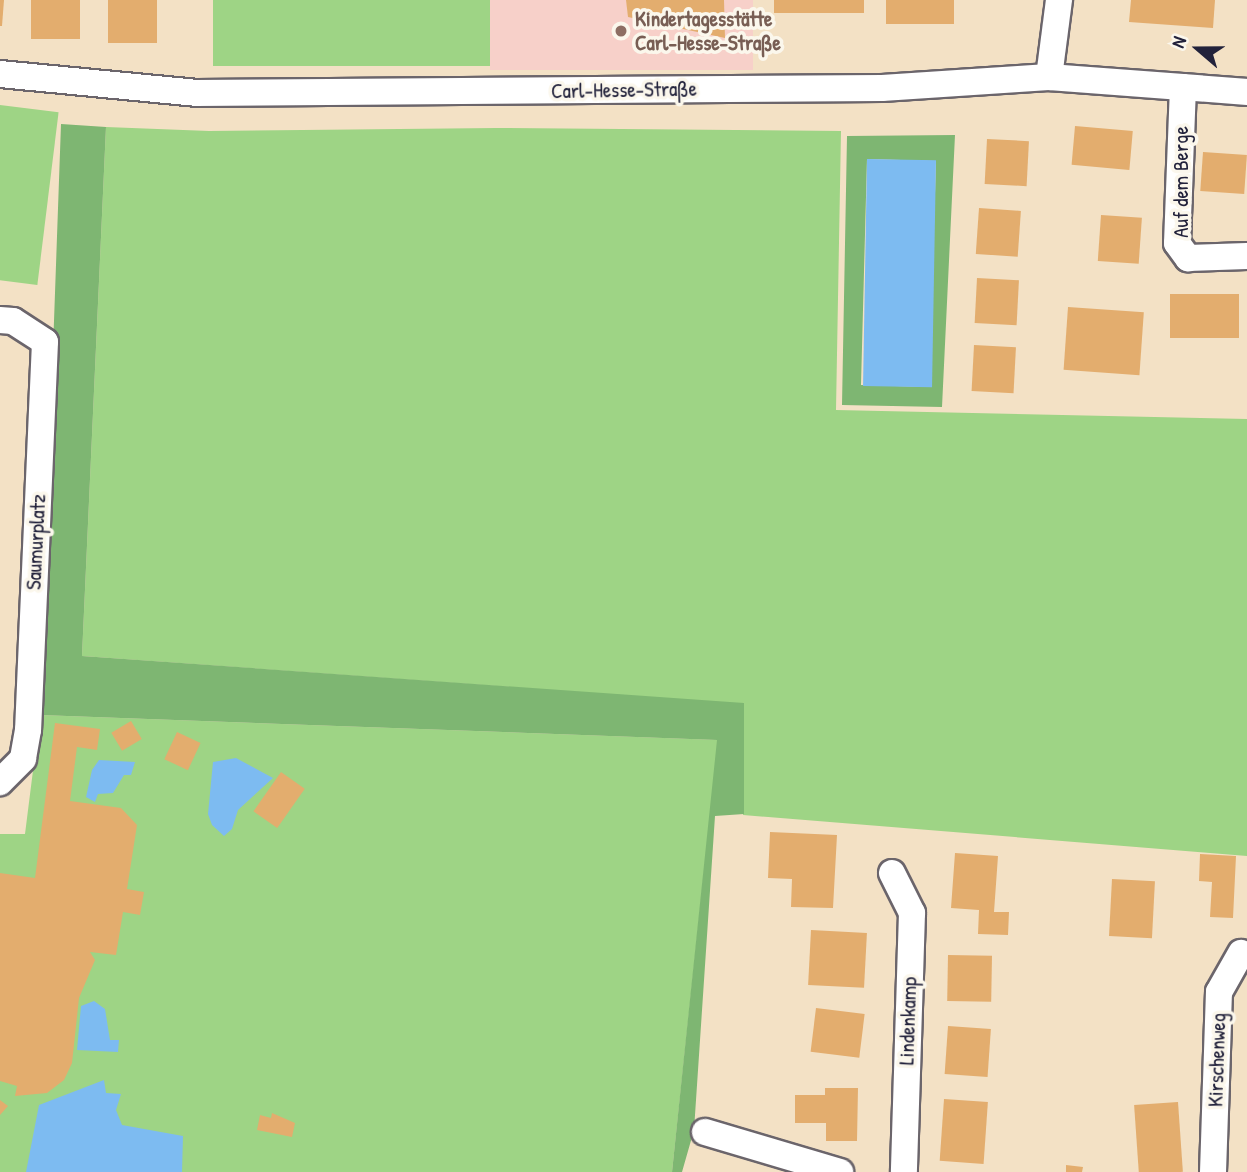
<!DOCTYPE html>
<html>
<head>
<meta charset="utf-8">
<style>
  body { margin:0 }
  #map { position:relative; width:1247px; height:1172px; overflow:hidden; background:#f3e1c5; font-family:"Patrick Hand",sans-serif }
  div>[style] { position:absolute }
  .built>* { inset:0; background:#f7d0c9; transform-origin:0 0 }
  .green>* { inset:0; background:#9ed485; transform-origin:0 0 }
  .forest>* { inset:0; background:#7eb672 }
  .water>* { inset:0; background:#7dbbf1; transform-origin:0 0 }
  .building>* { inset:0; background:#e3ad6e; transform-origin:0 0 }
  .roads { filter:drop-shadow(2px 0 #6b656b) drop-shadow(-2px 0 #6b656b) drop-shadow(0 2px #6b656b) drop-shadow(0 -2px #6b656b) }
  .minor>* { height:26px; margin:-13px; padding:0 13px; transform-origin:13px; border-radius:13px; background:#fff }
  .dots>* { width:19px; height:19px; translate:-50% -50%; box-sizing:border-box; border:4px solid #fbf7ec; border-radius:50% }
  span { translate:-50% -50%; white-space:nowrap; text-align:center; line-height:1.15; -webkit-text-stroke:7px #fbf7ec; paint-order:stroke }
  .education-label { font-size:21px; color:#785e54; font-weight:700 }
  .left { translate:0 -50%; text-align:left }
  .street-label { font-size:21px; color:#22223b }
  .north { position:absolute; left:1163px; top:14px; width:70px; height:70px; -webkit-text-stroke:5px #fbf7ec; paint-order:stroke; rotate:290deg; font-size:19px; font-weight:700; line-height:28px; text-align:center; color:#22223b }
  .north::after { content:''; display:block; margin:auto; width:24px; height:32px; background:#22223b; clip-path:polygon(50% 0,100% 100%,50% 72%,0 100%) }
</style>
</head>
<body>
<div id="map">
  <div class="built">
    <i style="left:490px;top:0;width:263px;height:70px"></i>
  </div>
  <div class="green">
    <i style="left:213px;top:0;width:277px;height:66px"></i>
    <i style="left:0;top:105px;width:59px;height:174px;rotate:7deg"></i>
    <i style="clip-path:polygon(106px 127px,209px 131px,496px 128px,841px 131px,836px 410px,1247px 419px,1247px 856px,743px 815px,744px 704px,82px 656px)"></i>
    <i style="clip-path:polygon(40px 715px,718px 740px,672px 1172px,0 1172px,0 834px,25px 834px)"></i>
  </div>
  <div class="forest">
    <i style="clip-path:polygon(61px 124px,106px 127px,82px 656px,744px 703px,744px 814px,715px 816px,694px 1130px,682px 1172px,672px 1172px,717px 740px,40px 715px)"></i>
    <i style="clip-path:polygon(evenodd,955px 135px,942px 407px,842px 405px,847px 136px,955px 135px,867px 159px,936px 161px,929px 387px,861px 385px,867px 159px)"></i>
  </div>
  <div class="water">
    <i style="left:867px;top:159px;width:69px;height:227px;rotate:1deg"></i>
    <i style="clip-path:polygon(236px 758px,273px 778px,238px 810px,232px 829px,224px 836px,212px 825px,208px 814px,213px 762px)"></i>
    <i style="clip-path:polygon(99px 760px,135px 762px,131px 775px,124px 775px,113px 793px,98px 794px,95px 802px,86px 797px,92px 770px)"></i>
    <i style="clip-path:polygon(94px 1001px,105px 1009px,110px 1040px,119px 1040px,118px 1052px,77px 1050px,81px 1006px)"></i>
    <i style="clip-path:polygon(104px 1080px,106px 1093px,121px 1094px,116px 1110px,122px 1125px,183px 1136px,182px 1172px,26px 1172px,39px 1105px)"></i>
  </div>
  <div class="building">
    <i style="clip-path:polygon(0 0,4px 0,2px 26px,0 26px)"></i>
    <i style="left:31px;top:0;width:49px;height:39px"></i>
    <i style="left:108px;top:0;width:49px;height:43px"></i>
    <i style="clip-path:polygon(626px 0,724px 0,725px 38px,628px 17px)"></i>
    <i style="left:774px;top:0;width:90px;height:13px"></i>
    <i style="left:886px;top:0;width:68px;height:24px"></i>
    <i style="clip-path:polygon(1131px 0,1215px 0,1213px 28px,1129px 22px)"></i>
    <i style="left:1075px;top:126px;width:58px;height:39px;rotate:5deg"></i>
    <i style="left:987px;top:139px;width:42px;height:45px;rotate:3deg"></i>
    <i style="left:1203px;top:152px;width:44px;height:39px;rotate:4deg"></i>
    <i style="left:979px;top:208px;width:42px;height:46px;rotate:4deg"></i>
    <i style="left:1101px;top:215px;width:41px;height:46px;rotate:4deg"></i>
    <i style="left:977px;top:278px;width:42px;height:45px;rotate:3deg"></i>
    <i style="left:1239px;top:294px;width:44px;height:69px;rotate:90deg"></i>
    <i style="left:1068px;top:307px;width:76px;height:63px;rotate:4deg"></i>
    <i style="left:974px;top:345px;width:42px;height:46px;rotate:3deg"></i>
    <i style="left:131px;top:721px;width:21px;height:23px;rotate:59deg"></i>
    <i style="clip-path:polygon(55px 723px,100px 729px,97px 750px,77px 747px,70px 801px,121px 808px,137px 825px,127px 889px,144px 892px,140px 915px,123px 912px,116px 955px,90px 952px,95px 960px,79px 998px,72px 1063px,64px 1080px,47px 1093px,15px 1096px,17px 1086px,0 1081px,0 873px,35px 878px)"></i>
    <i style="left:177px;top:732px;width:26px;height:30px;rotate:25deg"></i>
    <i style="left:281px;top:772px;width:29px;height:48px;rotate:35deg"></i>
    <i style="clip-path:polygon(770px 832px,837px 835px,833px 908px,791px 907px,792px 879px,768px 878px)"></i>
    <i style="clip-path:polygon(955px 853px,998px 856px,994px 912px,1009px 912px,1008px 935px,978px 934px,979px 910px,951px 908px)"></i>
    <i style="clip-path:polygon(1200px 854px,1236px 856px,1233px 918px,1210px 917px,1212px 882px,1199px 881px)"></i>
    <i style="left:1112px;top:879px;width:43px;height:57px;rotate:3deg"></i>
    <i style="left:811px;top:930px;width:56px;height:55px;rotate:3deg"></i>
    <i style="left:948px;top:955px;width:44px;height:46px;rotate:1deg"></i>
    <i style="left:816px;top:1008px;width:49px;height:44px;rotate:7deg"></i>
    <i style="left:948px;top:1026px;width:43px;height:48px;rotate:4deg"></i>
    <i style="clip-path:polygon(825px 1088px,858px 1088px,857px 1141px,826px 1141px,826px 1123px,795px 1123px,795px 1095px,825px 1095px)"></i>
    <i style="left:944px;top:1099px;width:44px;height:62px;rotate:4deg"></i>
    <i style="clip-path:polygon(0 1100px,8px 1106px,0 1115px)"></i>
    <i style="left:1178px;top:1102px;width:70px;height:44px;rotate:86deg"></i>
    <i style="clip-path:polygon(272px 1113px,295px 1123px,292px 1137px,257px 1130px,260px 1115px,271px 1118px)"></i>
    <i style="clip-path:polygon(1066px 1165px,1083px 1167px,1082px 1172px,1066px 1172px)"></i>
  </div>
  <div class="roads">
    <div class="minor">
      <i style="left:0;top:74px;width:197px;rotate:5.5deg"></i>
      <i style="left:196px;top:93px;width:686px;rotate:-0.42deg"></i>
      <i style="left:882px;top:88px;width:167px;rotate:-3.8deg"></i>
      <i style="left:1049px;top:77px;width:199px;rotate:4.3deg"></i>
      <i style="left:1049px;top:77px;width:78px;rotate:-82.6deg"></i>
      <i style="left:1183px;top:87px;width:156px;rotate:92.2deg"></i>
      <i style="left:1177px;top:243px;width:19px;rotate:54deg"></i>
      <i style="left:1188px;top:258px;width:59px;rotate:-1.9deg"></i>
      <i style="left:0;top:320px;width:13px;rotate:4deg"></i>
      <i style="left:13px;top:321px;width:38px;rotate:33deg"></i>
      <i style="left:45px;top:342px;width:388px;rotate:92.5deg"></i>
      <i style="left:28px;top:730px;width:29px;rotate:100deg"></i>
      <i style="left:23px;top:759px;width:33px;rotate:135deg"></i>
      <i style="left:892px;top:873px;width:45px;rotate:63.4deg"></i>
      <i style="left:912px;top:913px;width:259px;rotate:91.8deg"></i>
      <i style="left:705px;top:1132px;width:141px;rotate:16.5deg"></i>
      <i style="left:1213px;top:1172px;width:180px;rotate:-88.1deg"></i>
      <i style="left:1219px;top:992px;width:45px;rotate:-60.6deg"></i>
    </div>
  </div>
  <div class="dots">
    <i style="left:621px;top:31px;background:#8d6e63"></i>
  </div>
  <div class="education-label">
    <span class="left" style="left:635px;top:31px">Kindertagesstätte<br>Carl-Hesse-Straße</span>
  </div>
  <div class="street-label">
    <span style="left:624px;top:90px;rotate:-1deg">Carl-Hesse-Straße</span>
    <span style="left:1181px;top:182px;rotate:-90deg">Auf dem Berge</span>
    <span style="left:36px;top:542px;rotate:-87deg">Saumurplatz</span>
    <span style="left:908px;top:1021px;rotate:-88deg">Lindenkamp</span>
    <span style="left:1217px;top:1060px;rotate:-88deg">Kirschenweg</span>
  </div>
  <div class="north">N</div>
</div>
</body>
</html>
